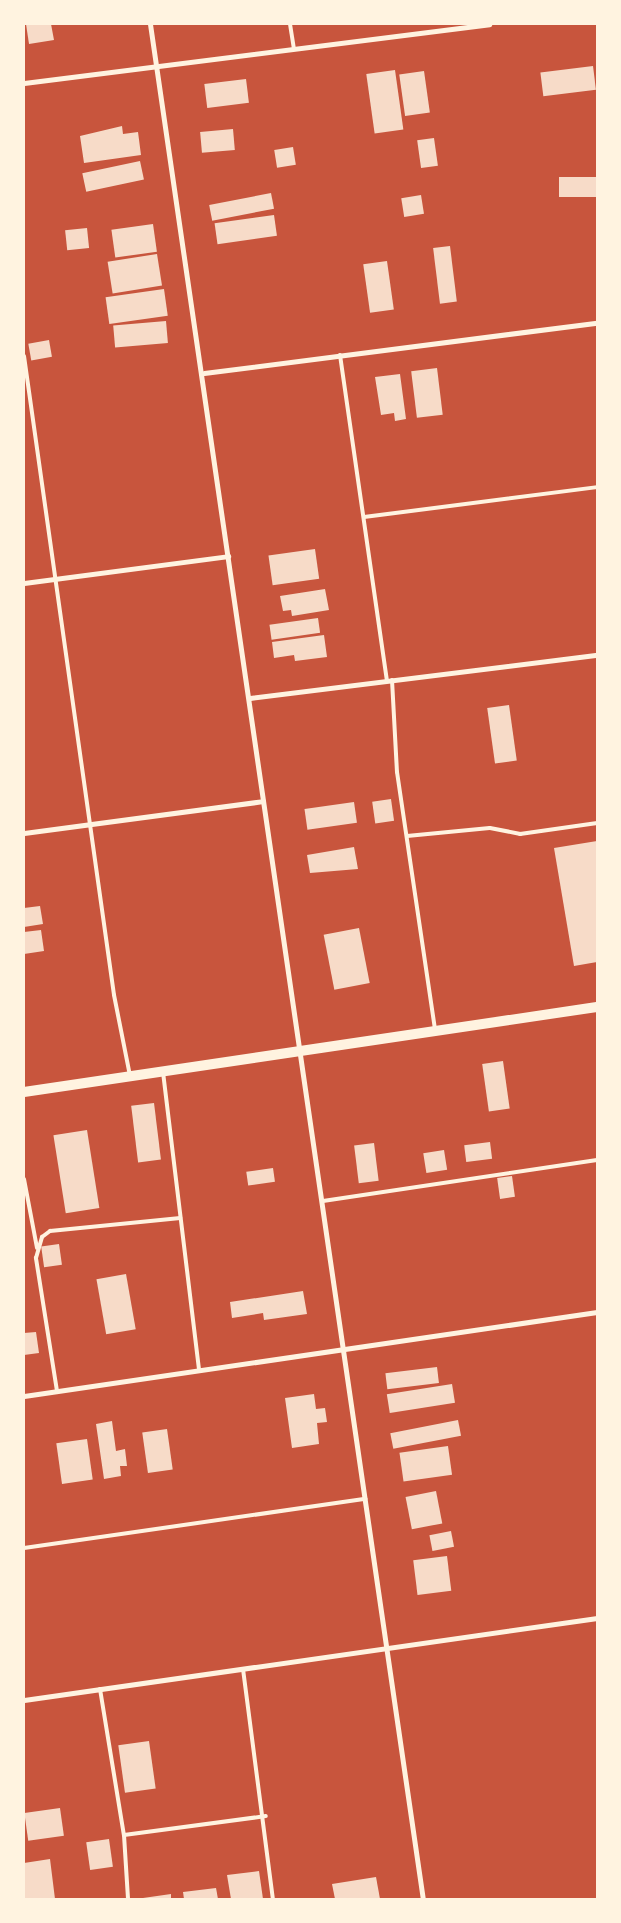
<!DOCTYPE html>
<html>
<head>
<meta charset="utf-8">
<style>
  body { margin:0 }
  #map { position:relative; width:621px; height:1923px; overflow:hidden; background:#c8553d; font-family:"Public Sans",sans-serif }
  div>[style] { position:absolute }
  .building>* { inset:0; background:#f7dbc8; transform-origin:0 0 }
  .service>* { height:4px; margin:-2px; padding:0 2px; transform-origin:2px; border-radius:2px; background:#fff3e0 }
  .minor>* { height:5px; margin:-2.5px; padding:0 2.5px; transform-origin:2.5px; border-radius:2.5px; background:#fff3e0 }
  .secondary>* { height:10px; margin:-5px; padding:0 5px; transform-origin:5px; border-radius:5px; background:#fff3e0 }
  span { translate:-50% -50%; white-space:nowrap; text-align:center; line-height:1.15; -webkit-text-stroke:5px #fff3e0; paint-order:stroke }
  .frame { position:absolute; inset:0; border:25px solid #fff3e0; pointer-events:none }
</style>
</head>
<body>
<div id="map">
  <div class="building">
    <i style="clip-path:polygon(26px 24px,51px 24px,54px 40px,29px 44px)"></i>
    <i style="left:593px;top:66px;width:24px;height:53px;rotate:83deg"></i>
    <i style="left:395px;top:70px;width:60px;height:29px;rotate:82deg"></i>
    <i style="left:424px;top:71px;width:42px;height:25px;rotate:82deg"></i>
    <i style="left:246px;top:79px;width:24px;height:42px;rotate:83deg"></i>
    <i style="clip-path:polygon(122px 126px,123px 134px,138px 132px,141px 155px,84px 163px,80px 136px)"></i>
    <i style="left:233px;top:129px;width:21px;height:33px;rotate:85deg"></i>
    <i style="left:434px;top:138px;width:28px;height:17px;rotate:82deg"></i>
    <i style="left:293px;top:147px;width:18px;height:19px;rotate:81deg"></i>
    <i style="left:140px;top:161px;width:19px;height:59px;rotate:78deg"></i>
    <i style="left:597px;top:177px;width:20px;height:38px;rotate:90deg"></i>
    <i style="left:271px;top:193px;width:16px;height:63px;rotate:79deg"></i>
    <i style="left:421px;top:195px;width:19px;height:20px;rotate:81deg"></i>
    <i style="left:274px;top:215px;width:21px;height:60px;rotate:82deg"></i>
    <i style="left:153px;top:224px;width:28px;height:42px;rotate:82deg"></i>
    <i style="left:87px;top:228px;width:20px;height:22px;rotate:84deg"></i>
    <i style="left:450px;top:246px;width:56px;height:17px;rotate:83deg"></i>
    <i style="left:157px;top:254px;width:32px;height:50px;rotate:81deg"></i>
    <i style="left:387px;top:261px;width:49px;height:24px;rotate:82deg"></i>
    <i style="left:164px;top:289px;width:27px;height:59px;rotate:82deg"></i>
    <i style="left:166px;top:321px;width:22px;height:53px;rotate:85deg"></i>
    <i style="left:49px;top:340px;width:17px;height:21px;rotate:80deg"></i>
    <i style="left:437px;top:368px;width:47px;height:26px;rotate:83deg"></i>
    <i style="clip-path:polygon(400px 374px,406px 419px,395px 421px,394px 413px,381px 415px,375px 377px)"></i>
    <i style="left:315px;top:549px;width:30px;height:47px;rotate:82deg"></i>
    <i style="clip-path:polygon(325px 589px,329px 610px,292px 616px,291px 610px,283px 611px,280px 596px)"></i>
    <i style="left:318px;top:618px;width:15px;height:49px;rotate:82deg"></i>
    <i style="clip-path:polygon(324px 635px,327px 657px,295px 661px,294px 655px,274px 658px,272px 642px)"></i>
    <i style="left:509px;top:705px;width:56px;height:22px;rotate:82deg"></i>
    <i style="left:391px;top:799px;width:22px;height:19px;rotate:82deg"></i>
    <i style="left:354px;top:802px;width:21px;height:50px;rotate:82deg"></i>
    <i style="clip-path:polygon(597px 841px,597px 962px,574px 966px,554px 848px)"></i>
    <i style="clip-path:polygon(354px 847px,358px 869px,310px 873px,307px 855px)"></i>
    <i style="clip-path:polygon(40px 906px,43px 924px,24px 927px,24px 908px)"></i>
    <i style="left:359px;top:928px;width:56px;height:36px;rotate:79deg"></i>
    <i style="clip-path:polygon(41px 930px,44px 951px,24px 954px,24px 932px)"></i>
    <i style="left:503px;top:1061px;width:48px;height:21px;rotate:82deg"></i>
    <i style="left:154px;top:1103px;width:57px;height:23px;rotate:83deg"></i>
    <i style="left:87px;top:1130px;width:79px;height:34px;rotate:81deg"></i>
    <i style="left:490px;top:1142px;width:17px;height:26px;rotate:83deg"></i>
    <i style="left:374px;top:1143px;width:38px;height:20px;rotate:83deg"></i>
    <i style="left:444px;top:1150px;width:20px;height:21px;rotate:81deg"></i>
    <i style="left:273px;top:1168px;width:14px;height:27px;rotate:82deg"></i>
    <i style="left:512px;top:1176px;width:21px;height:15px;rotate:82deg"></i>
    <i style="left:59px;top:1244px;width:21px;height:18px;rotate:82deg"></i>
    <i style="left:126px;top:1274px;width:56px;height:30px;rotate:80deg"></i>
    <i style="clip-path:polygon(303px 1291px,307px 1314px,264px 1320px,263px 1313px,232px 1318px,230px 1302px)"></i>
    <i style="clip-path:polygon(36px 1332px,39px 1353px,24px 1355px,24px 1333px)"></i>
    <i style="left:437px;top:1367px;width:16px;height:52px;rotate:83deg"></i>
    <i style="left:452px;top:1384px;width:19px;height:66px;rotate:81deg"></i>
    <i style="clip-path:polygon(314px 1394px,316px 1409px,325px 1408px,327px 1422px,317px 1423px,319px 1444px,292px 1448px,285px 1398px)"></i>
    <i style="left:458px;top:1420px;width:16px;height:69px;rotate:79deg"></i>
    <i style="clip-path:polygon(112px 1421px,116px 1451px,125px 1449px,127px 1466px,120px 1466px,121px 1476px,104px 1479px,96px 1424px)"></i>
    <i style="left:167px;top:1429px;width:41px;height:25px;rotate:82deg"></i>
    <i style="left:87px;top:1439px;width:41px;height:31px;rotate:82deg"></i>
    <i style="left:448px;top:1446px;width:29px;height:49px;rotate:82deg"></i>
    <i style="left:436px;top:1491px;width:33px;height:31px;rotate:79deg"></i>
    <i style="left:451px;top:1531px;width:16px;height:22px;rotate:79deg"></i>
    <i style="left:447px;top:1556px;width:35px;height:34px;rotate:83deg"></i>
    <i style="left:149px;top:1741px;width:48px;height:31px;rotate:82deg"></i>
    <i style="left:60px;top:1808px;width:28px;height:36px;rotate:82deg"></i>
    <i style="left:109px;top:1839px;width:28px;height:23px;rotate:82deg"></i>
    <i style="clip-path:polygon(50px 1859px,55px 1899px,25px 1899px,24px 1863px)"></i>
    <i style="clip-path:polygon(259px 1871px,263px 1899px,231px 1899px,227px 1875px)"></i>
    <i style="clip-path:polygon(376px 1877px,380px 1899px,335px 1899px,332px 1884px)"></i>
    <i style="clip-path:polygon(216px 1888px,218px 1899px,184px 1899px,183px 1892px)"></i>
    <i style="clip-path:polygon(171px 1894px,171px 1899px,143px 1899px,143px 1898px)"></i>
  </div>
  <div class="service">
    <i style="left:290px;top:24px;width:25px;rotate:81deg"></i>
    <i style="left:340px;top:355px;width:329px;rotate:81.8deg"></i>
    <i style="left:24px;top:356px;width:645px;rotate:81.98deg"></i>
    <i style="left:114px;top:995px;width:83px;rotate:78.8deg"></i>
    <i style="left:364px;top:517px;width:235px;rotate:-7.3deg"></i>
    <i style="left:392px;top:680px;width:92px;rotate:86.9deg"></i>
    <i style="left:397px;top:772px;width:261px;rotate:81.6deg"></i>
    <i style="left:407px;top:836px;width:83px;rotate:-5.5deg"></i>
    <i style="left:490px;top:828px;width:31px;rotate:11deg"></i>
    <i style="left:520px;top:834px;width:78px;rotate:-8.1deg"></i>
    <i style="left:163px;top:1072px;width:300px;rotate:83.1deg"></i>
    <i style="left:24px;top:1179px;width:70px;rotate:79.3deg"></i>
    <i style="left:323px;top:1201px;width:277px;rotate:-8.5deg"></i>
    <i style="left:57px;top:1391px;width:135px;rotate:-99deg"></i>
    <i style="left:36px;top:1258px;width:22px;rotate:-74deg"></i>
    <i style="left:42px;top:1237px;width:10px;rotate:-37deg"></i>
    <i style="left:50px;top:1231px;width:131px;rotate:-5.7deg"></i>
    <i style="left:24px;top:1548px;width:345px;rotate:-8.2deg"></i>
    <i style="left:243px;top:1669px;width:232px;rotate:82.6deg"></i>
    <i style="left:100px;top:1689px;width:148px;rotate:80.7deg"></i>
    <i style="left:124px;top:1835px;width:64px;rotate:86.4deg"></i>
    <i style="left:124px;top:1835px;width:143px;rotate:-7.6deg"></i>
  </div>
  <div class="minor">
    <i style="left:150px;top:24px;width:1895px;rotate:81.72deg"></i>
    <i style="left:24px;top:83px;width:469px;rotate:-7.2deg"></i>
    <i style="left:204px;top:373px;width:396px;rotate:-7.3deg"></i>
    <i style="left:24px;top:583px;width:206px;rotate:-7.5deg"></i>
    <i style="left:250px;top:698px;width:350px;rotate:-7.1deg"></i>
    <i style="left:24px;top:833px;width:241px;rotate:-7.6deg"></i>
    <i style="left:24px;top:1396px;width:579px;rotate:-8.34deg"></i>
    <i style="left:24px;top:1700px;width:579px;rotate:-8.14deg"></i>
  </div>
  <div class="secondary">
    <i style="left:24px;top:1092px;width:579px;rotate:-8.44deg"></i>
  </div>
  <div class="frame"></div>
</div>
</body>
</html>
